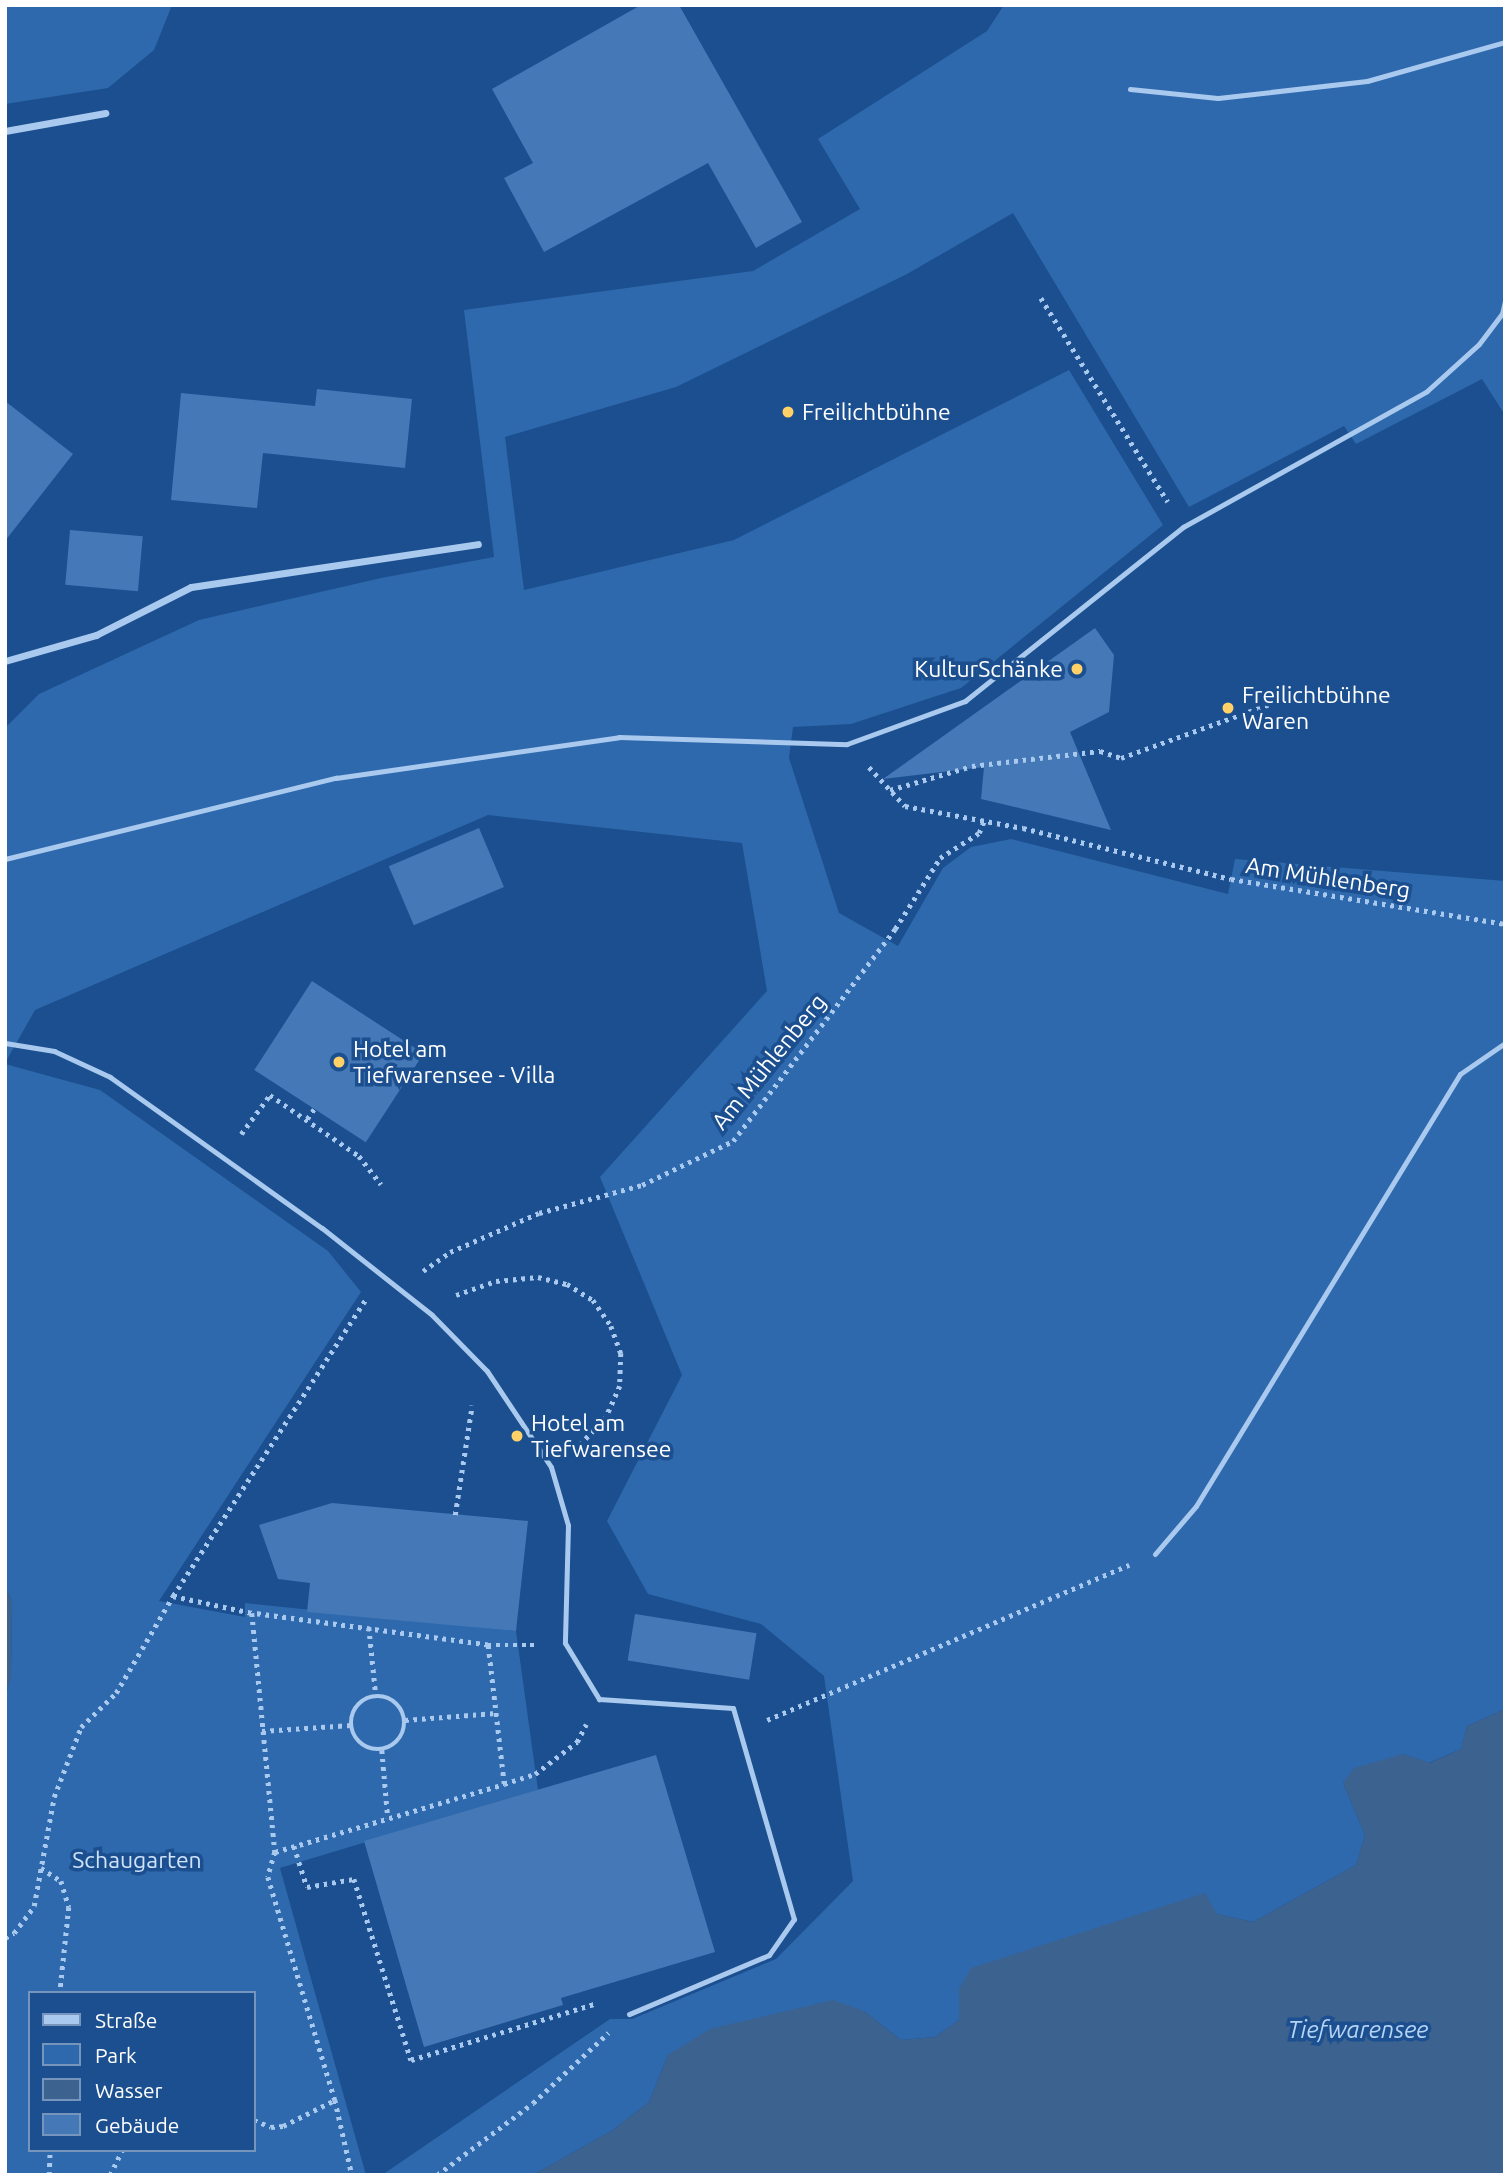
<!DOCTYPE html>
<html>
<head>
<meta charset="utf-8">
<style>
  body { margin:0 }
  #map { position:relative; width:1510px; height:2180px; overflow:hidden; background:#1b4f8f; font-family:Ubuntu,sans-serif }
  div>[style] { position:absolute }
  .green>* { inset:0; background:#2e69ad }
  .water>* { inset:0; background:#3c6290 }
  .building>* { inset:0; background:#4478b7; transform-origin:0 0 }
  .path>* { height:4.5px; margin-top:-2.25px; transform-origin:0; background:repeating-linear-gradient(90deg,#a9c9ee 0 3.5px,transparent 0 8.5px) }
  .path>.ring { margin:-2.25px; padding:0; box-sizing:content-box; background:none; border:4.5px solid #a9c9ee; border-radius:50% }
  .service>* { height:5px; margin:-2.5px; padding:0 2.5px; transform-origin:2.5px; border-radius:2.5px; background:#a9c9ee }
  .minor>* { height:7px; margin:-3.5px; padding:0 3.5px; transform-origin:3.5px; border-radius:3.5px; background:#a9c9ee }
  .dots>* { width:19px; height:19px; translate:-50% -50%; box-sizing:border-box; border:4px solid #1b4f8f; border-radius:50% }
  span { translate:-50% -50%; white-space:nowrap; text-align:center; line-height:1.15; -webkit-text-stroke:7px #1b4f8f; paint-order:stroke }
  .poi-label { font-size:23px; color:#fff }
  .left { translate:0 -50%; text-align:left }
  .right { translate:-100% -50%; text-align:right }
  .street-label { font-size:23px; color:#fff }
  .park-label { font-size:23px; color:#cfe3fa }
  .water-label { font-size:24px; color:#b5d3f5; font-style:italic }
  .frame { position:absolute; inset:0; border:7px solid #fff; pointer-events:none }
  .legend { position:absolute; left:28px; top:1991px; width:228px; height:161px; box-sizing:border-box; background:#1b4f8f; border:2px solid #7695bc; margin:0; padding:9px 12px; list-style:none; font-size:21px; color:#fff }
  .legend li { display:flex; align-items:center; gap:14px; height:35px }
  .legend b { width:35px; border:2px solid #7695bc }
</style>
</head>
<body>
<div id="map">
  <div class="green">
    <i style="clip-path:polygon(5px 5px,172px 5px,154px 50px,108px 88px,5px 104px)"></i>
    <i style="clip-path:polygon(1004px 5px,1505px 5px,1505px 415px,1482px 379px,1356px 444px,1344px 426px,1189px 507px,1013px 213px,907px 274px,676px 387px,505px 437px,524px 590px,734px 540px,1069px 370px,1163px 525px,961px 688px,851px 724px,793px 727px,789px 758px,839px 913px,898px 946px,943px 868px,971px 847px,1011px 839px,1228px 894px,1235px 859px,1505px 881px,1505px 1709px,1467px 1726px,1461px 1749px,1429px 1763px,1403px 1754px,1343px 1783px,1365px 1835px,1356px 1865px,1253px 1922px,1217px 1914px,959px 1989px,959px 2020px,935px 2037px,901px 2040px,864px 2011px,668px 2055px,649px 2102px,613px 2130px,533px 2175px,382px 2175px,610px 2019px,632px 2019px,776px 1959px,853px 1881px,824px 1676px,761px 1624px,648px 1594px,607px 1521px,682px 1375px,600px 1177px,767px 991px,742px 843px,488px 815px,35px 1010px,5px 1063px,5px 728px,39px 694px,199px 620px,381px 578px,494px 557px,464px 310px,753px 271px,860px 209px,818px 139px,987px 31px)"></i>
    <i style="clip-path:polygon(evenodd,5px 1064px,100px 1090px,328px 1251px,361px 1292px,159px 1601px,245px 1617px,245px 1603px,516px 1631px,538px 1790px,280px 1868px,366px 2175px,5px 2175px,5px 1697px,11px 1677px,12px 1601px,5px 1587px,5px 1064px,30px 1993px,254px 1993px,254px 2150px,30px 2150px,30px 1993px)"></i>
  </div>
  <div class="water">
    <i style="clip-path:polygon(5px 1587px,12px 1601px,11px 1677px,5px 1697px)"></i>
    <i style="clip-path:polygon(1505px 1709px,1505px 2175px,533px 2175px,613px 2130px,649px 2102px,668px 2055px,710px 2029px,833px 2000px,864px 2011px,901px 2040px,935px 2037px,959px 2020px,959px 1989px,971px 1968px,1205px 1893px,1217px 1914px,1253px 1922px,1356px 1865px,1365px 1835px,1343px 1783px,1354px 1768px,1403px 1754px,1430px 1763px,1461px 1749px,1467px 1726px)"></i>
  </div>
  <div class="building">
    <i style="clip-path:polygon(641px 5px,679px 5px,802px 222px,756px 248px,708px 163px,544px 252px,504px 178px,533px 163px,492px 89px)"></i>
    <i style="clip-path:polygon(317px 389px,412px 399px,405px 468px,263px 453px,257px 508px,171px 500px,181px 393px,315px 406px)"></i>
    <i style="clip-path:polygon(5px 401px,73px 454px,5px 541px)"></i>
    <i style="left:70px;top:530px;width:73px;height:55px;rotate:5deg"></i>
    <i style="clip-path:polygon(1095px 628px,1114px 655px,1109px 712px,1070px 732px,1111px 830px,981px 799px,984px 767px,883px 779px)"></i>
    <i style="left:479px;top:828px;width:64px;height:98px;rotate:67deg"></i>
    <i style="left:312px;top:981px;width:133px;height:106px;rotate:33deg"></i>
    <i style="clip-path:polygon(332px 1503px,528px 1521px,516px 1631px,307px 1612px,310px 1583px,278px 1579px,259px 1525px)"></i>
    <i style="left:635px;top:1614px;width:123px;height:47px;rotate:9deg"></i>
    <i style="clip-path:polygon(656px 1755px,715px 1952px,561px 1998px,563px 2005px,424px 2047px,364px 1841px)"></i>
  </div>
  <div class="path">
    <i style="left:1041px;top:298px;width:240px;rotate:58.1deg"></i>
    <i style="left:869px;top:767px;width:53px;rotate:47.3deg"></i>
    <i style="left:905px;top:806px;width:120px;rotate:10.6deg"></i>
    <i style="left:1023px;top:828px;width:214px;rotate:13.8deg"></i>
    <i style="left:1231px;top:879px;width:278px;rotate:9.3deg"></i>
    <i style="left:890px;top:790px;width:85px;rotate:-16.3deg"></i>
    <i style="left:972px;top:766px;width:129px;rotate:-6.7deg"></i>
    <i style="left:1100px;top:751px;width:22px;rotate:18deg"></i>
    <i style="left:1121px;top:758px;width:158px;rotate:-19.9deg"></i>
    <i style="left:307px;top:1119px;width:12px;rotate:-55deg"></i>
    <i style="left:241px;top:1134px;width:49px;rotate:-53.4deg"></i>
    <i style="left:270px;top:1095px;width:108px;rotate:34.4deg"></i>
    <i style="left:359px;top:1156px;width:36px;rotate:52deg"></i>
    <i style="left:423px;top:1271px;width:33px;rotate:-35deg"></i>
    <i style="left:450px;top:1252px;width:97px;rotate:-23.7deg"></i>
    <i style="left:539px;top:1213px;width:107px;rotate:-15.2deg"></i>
    <i style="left:642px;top:1185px;width:101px;rotate:-25.8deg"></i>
    <i style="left:733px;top:1141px;width:267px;rotate:-52.6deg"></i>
    <i style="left:895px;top:929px;width:84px;rotate:-57.6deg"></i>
    <i style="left:940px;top:858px;width:46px;rotate:-32.7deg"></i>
    <i style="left:979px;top:833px;width:13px;rotate:-67deg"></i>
    <i style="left:456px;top:1295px;width:42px;rotate:-19.3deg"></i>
    <i style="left:496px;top:1281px;width:42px;rotate:-5.4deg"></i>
    <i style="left:538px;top:1277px;width:30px;rotate:14deg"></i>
    <i style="left:567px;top:1284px;width:31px;rotate:32deg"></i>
    <i style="left:593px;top:1300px;width:32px;rotate:55deg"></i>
    <i style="left:611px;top:1326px;width:29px;rotate:70deg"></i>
    <i style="left:621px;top:1353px;width:33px;rotate:92deg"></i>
    <i style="left:620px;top:1386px;width:35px;rotate:114deg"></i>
    <i style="left:606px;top:1418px;width:45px;rotate:134.1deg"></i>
    <i style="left:455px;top:1515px;width:111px;rotate:-81.2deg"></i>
    <i style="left:173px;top:1596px;width:81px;rotate:12.1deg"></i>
    <i style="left:252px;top:1613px;width:240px;rotate:84.5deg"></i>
    <i style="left:275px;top:1852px;width:239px;rotate:-16.5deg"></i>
    <i style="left:504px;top:1784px;width:140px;rotate:-96.6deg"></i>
    <i style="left:488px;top:1645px;width:238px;rotate:-172.3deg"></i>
    <i style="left:369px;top:1627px;width:69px;rotate:84.2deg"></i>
    <i style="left:488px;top:1645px;width:48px"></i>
    <i class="ring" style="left:351px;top:1696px;width:49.5px;height:49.5px"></i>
    <i style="left:405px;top:1720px;width:91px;rotate:-4.4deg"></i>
    <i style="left:767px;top:1720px;width:394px;rotate:-23.2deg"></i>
    <i style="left:262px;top:1731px;width:89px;rotate:-3.9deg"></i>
    <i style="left:382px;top:1750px;width:68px;rotate:85deg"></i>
    <i style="left:504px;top:1784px;width:33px;rotate:-18deg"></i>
    <i style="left:535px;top:1774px;width:53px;rotate:-37.3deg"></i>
    <i style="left:577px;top:1742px;width:20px;rotate:-63deg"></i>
    <i style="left:294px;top:1846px;width:43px;rotate:72.4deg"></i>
    <i style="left:307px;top:1887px;width:48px;rotate:-9.7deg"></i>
    <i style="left:354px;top:1879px;width:190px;rotate:72.5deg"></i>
    <i style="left:411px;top:2060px;width:191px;rotate:-17deg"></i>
    <i style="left:275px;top:1852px;width:26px;rotate:106deg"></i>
    <i style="left:268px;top:1877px;width:233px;rotate:73.3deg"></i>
    <i style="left:335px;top:2100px;width:77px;rotate:77.2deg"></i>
    <i style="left:41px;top:1868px;width:24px;rotate:33deg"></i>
    <i style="left:61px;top:1881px;width:27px;rotate:73deg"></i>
    <i style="left:69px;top:1907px;width:86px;rotate:96deg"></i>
    <i style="left:5px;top:1938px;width:10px;rotate:-29deg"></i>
    <i style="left:14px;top:1933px;width:34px;rotate:-53deg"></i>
    <i style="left:34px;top:1906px;width:111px;rotate:-79.6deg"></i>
    <i style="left:54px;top:1797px;width:75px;rotate:-68.9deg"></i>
    <i style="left:81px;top:1727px;width:49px;rotate:-44.2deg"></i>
    <i style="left:116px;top:1693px;width:113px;rotate:-59.6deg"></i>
    <i style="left:173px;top:1596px;width:353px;rotate:-57deg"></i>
    <i style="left:254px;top:2120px;width:18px;rotate:22deg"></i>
    <i style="left:271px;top:2127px;width:12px;rotate:-5deg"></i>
    <i style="left:283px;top:2126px;width:58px;rotate:-26.6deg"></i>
    <i style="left:49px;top:2175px;width:25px;rotate:-88deg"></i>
    <i style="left:110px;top:2175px;width:28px;rotate:-64deg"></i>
    <i style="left:437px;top:2175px;width:120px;rotate:-36.9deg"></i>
    <i style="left:533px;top:2103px;width:103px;rotate:-43deg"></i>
  </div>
  <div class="service">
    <i style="left:1130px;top:89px;width:88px;rotate:5.8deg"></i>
    <i style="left:1218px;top:98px;width:150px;rotate:-6.5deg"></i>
    <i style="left:1367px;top:81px;width:143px;rotate:-15.8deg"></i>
    <i style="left:5px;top:859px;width:341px;rotate:-13.8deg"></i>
    <i style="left:336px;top:778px;width:286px;rotate:-8.2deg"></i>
    <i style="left:619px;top:737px;width:228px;rotate:1.8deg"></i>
    <i style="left:847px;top:744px;width:126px;rotate:-20deg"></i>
    <i style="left:965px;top:701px;width:279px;rotate:-38.6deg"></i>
    <i style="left:1183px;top:527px;width:279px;rotate:-29.1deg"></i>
    <i style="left:1427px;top:391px;width:70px;rotate:-42.1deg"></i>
    <i style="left:1479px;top:344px;width:38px;rotate:-53deg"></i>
    <i style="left:1502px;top:314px;width:13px;rotate:-77deg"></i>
    <i style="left:5px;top:1043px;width:50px;rotate:9.3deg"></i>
    <i style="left:54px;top:1051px;width:62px;rotate:24.9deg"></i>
    <i style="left:110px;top:1077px;width:260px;rotate:35.5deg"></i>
    <i style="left:322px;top:1228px;width:140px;rotate:38.3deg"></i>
    <i style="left:432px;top:1315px;width:78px;rotate:45.5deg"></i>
    <i style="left:487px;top:1371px;width:115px;rotate:56.3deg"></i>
    <i style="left:551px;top:1467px;width:60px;rotate:73.7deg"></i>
    <i style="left:568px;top:1525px;width:118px;rotate:91.5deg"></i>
    <i style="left:565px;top:1643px;width:66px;rotate:58.7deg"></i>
    <i style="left:599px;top:1699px;width:134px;rotate:3.8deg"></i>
    <i style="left:733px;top:1708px;width:220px;rotate:73.9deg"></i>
    <i style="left:794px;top:1919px;width:44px;rotate:124.8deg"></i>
    <i style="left:769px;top:1955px;width:152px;rotate:157.1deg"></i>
    <i style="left:1155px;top:1554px;width:63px;rotate:-49.5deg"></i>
    <i style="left:1196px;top:1506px;width:506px;rotate:-58.57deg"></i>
    <i style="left:1460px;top:1074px;width:55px;rotate:-34.6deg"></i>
  </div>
  <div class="minor">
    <i style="left:5px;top:131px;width:102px;rotate:-10.2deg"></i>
    <i style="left:5px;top:661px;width:95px;rotate:-15.9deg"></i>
    <i style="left:96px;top:635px;width:106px;rotate:-26.8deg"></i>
    <i style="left:191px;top:587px;width:290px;rotate:-8.5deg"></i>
  </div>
  <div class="dots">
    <i style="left:788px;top:412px;background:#ffd166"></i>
    <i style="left:1077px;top:669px;background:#ffd166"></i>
    <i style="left:1228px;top:708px;background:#ffd166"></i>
    <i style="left:339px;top:1062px;background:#ffd166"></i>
    <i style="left:517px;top:1436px;background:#ffd166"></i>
  </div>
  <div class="poi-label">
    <span class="left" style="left:802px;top:412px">Freilichtbühne</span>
    <span class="right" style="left:1063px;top:669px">KulturSchänke</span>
    <span class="left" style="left:1242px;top:708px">Freilichtbühne<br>Waren</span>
    <span class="left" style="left:353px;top:1062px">Hotel am<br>Tiefwarensee - Villa</span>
    <span class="left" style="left:531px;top:1436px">Hotel am<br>Tiefwarensee</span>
  </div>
  <div class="street-label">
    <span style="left:1328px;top:878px;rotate:9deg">Am Mühlenberg</span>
    <span style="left:769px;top:1062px;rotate:-51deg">Am Mühlenberg</span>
  </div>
  <div class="park-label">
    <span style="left:137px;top:1860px">Schaugarten</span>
  </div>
  <div class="water-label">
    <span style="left:1358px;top:2030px">Tiefwarensee</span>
  </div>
  <div class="frame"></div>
  <ul class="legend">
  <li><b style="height:9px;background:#a9c9ee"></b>Straße</li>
  <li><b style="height:19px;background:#2e69ad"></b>Park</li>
  <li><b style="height:19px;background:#3c6290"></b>Wasser</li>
  <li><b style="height:19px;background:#4478b7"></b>Gebäude</li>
  </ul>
</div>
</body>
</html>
